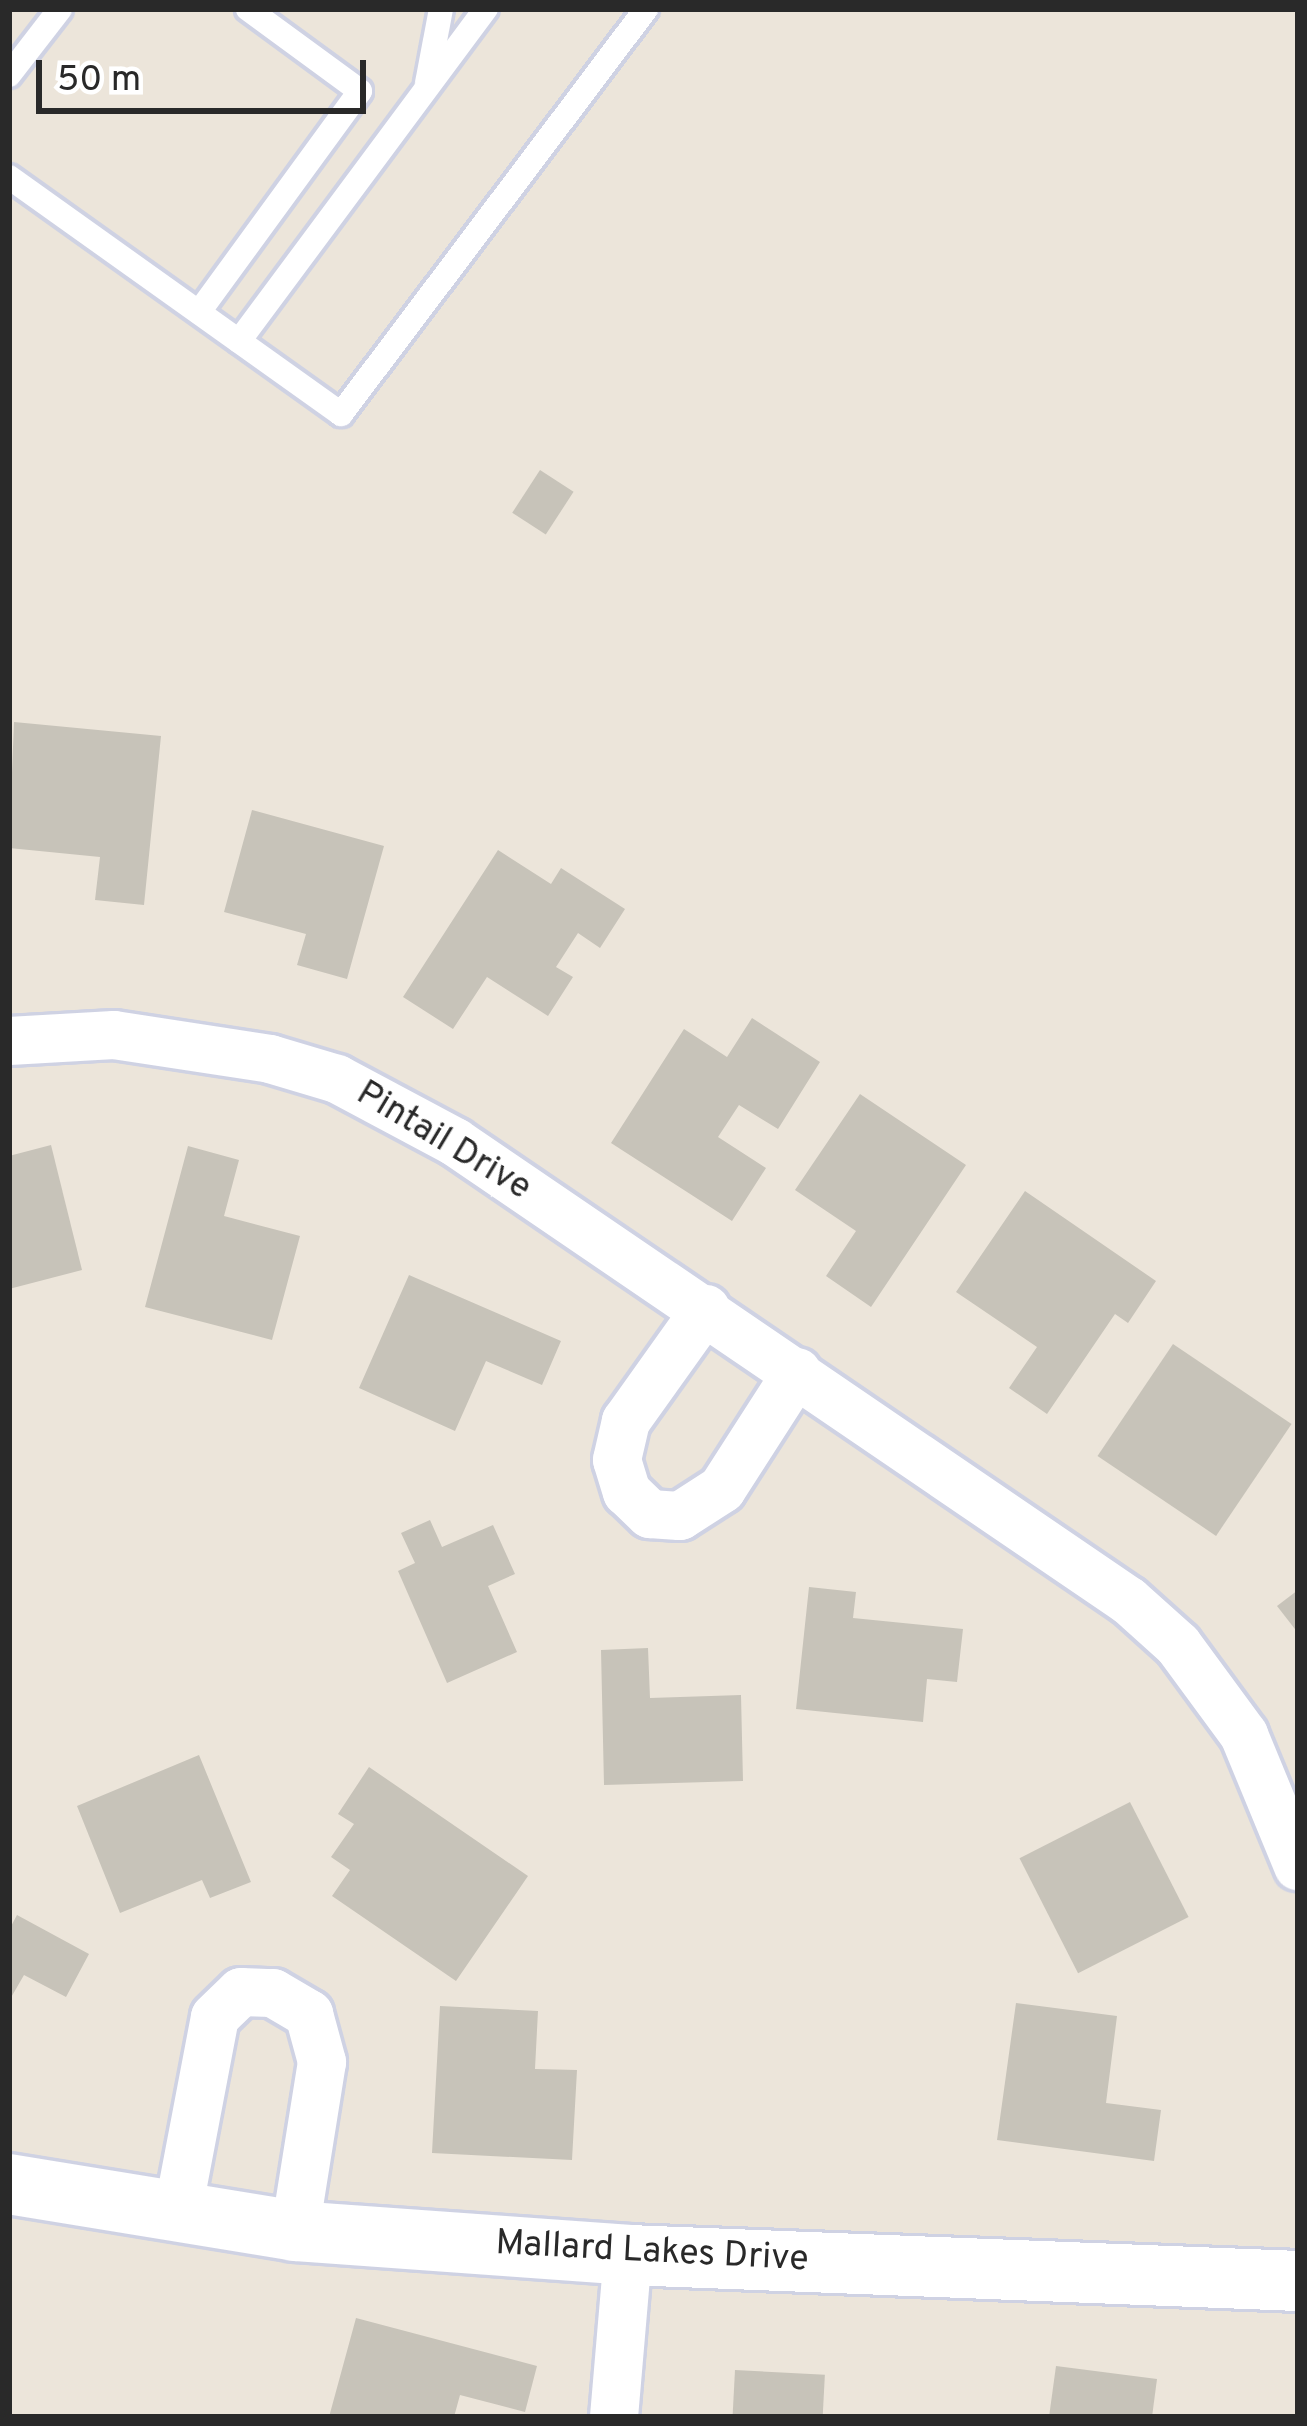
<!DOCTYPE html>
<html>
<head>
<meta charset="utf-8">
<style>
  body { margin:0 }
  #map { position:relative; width:1307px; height:2426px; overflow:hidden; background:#ece5da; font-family:Overpass,sans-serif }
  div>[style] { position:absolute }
  .building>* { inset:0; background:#c7c3b9; transform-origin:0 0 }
  .roads { filter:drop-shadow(3px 0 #cfd2e3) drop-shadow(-3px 0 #cfd2e3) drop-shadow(0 3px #cfd2e3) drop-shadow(0 -3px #cfd2e3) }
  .service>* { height:24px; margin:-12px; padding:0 12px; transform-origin:12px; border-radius:12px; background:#fff }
  .minor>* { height:48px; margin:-24px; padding:0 24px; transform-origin:24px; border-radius:24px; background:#fff }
  .tertiary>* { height:60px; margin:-30px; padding:0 30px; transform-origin:30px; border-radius:30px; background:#fff }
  span { translate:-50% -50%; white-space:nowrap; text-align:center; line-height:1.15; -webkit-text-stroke:10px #fff; paint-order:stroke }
  .street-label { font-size:36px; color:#292929 }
  .frame { position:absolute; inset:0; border:12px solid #292929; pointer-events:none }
  .scale { position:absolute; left:36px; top:60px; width:330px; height:54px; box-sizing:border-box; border:6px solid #292929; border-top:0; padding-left:15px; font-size:36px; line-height:42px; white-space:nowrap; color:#292929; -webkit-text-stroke:9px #fff; paint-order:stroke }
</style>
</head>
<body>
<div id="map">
  <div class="building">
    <i style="left:540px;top:470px;width:40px;height:51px;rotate:33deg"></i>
    <i style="clip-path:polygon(14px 722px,161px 736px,144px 905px,95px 900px,100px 857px,9px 848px)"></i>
    <i style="clip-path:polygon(252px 810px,384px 846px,347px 979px,297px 965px,306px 934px,224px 912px)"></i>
    <i style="clip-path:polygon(498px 850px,551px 884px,561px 868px,625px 909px,600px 948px,578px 933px,556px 967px,573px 977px,548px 1016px,487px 977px,453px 1029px,403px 997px)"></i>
    <i style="clip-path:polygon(752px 1018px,820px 1062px,778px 1129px,739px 1105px,718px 1137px,766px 1168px,732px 1221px,611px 1143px,684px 1029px,727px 1057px)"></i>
    <i style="clip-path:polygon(860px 1094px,966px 1165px,871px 1307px,826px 1276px,856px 1231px,795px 1190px)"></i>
    <i style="clip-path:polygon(51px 1145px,82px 1270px,9px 1289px,9px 1156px)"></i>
    <i style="clip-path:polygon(188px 1146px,239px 1160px,224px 1216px,300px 1236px,272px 1340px,145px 1307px)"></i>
    <i style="clip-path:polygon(1025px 1191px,1156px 1281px,1128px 1323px,1115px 1314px,1047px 1414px,1009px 1388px,1037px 1347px,956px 1292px)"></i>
    <i style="clip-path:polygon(409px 1275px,561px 1341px,542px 1385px,486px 1361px,455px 1431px,359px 1388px)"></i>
    <i style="left:1173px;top:1344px;width:143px;height:135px;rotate:34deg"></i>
    <i style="clip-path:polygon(430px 1520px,442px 1547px,493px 1525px,515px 1574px,488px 1586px,517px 1652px,447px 1683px,398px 1571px,415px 1563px,401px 1533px)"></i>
    <i style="clip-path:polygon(809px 1587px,856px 1592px,853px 1618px,963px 1629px,957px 1682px,927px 1679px,923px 1722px,796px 1709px)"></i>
    <i style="clip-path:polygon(1298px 1590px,1298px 1633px,1277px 1606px)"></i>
    <i style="clip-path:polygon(648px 1648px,650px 1698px,741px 1695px,743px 1781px,604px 1785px,601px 1650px)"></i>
    <i style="clip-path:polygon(199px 1755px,251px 1882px,210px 1898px,202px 1880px,120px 1913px,77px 1806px)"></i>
    <i style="clip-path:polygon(369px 1767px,528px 1876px,456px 1981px,332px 1896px,350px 1870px,331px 1857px,354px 1824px,338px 1814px)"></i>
    <i style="left:1130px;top:1802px;width:129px;height:124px;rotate:63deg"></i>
    <i style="clip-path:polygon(17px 1915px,89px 1954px,66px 1997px,24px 1975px,9px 2001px,9px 1930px)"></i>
    <i style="clip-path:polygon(1016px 2003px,1117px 2016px,1106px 2103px,1161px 2110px,1154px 2161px,997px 2140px)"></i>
    <i style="clip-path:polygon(440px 2006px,538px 2011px,535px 2069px,577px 2070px,572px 2160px,432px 2153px)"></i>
    <i style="clip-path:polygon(356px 2318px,537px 2366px,525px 2412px,460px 2395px,454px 2417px,329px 2417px)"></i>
    <i style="clip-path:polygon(1056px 2366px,1157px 2379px,1152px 2417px,1049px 2417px)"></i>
    <i style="left:735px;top:2370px;width:90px;height:47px;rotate:3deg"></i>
  </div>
  <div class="roads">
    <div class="service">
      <i style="left:9px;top:75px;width:83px;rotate:-52.3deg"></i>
      <i style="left:427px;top:83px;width:75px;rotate:-79.3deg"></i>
      <i style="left:9px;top:177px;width:408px;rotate:35.5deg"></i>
      <i style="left:341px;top:414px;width:507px;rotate:-53.02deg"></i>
      <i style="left:199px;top:312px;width:273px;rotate:-53.9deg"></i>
      <i style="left:360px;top:91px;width:139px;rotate:-143.8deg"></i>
      <i style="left:239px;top:341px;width:414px;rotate:-53.4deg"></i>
    </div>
    <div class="minor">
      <i style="left:9px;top:1041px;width:105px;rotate:-3.3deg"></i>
      <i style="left:114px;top:1035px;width:158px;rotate:8.7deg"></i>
      <i style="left:270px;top:1059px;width:70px;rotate:16.6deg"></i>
      <i style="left:337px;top:1079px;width:134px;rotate:28.1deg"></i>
      <i style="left:455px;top:1142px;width:815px;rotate:34.26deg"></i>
      <i style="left:1129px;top:1601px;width:66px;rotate:41.9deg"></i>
      <i style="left:1178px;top:1645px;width:112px;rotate:53.7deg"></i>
      <i style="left:1244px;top:1735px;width:142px;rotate:67.6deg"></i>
      <i style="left:706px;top:1309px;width:138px;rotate:125.5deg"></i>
      <i style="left:626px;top:1421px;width:40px;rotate:103deg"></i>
      <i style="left:617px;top:1460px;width:34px;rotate:73deg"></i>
      <i style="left:627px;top:1492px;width:32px;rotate:44deg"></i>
      <i style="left:650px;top:1514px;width:30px;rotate:4deg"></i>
      <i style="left:680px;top:1516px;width:50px;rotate:-32.7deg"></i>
      <i style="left:722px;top:1489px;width:139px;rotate:-57.3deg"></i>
      <i style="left:178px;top:2211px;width:197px;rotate:-79.2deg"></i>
      <i style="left:215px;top:2017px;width:36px;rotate:-44deg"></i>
      <i style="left:241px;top:1992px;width:32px;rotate:2deg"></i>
      <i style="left:273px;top:1993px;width:42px;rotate:30.3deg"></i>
      <i style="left:309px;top:2014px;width:50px;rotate:74.8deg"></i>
      <i style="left:322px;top:2062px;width:171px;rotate:99.1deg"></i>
      <i style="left:614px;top:2417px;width:163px;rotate:-85.1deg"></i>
    </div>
    <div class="tertiary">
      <i style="left:9px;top:2184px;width:290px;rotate:9.3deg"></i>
      <i style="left:295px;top:2231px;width:334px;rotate:4.1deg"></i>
      <i style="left:628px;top:2255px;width:671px;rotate:2.22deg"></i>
    </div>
  </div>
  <div class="street-label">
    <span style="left:443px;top:1142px;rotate:31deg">Pintail Drive</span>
    <span style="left:652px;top:2253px;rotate:3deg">Mallard Lakes Drive</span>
  </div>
  <div class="frame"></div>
  <div class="scale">50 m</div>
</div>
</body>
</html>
